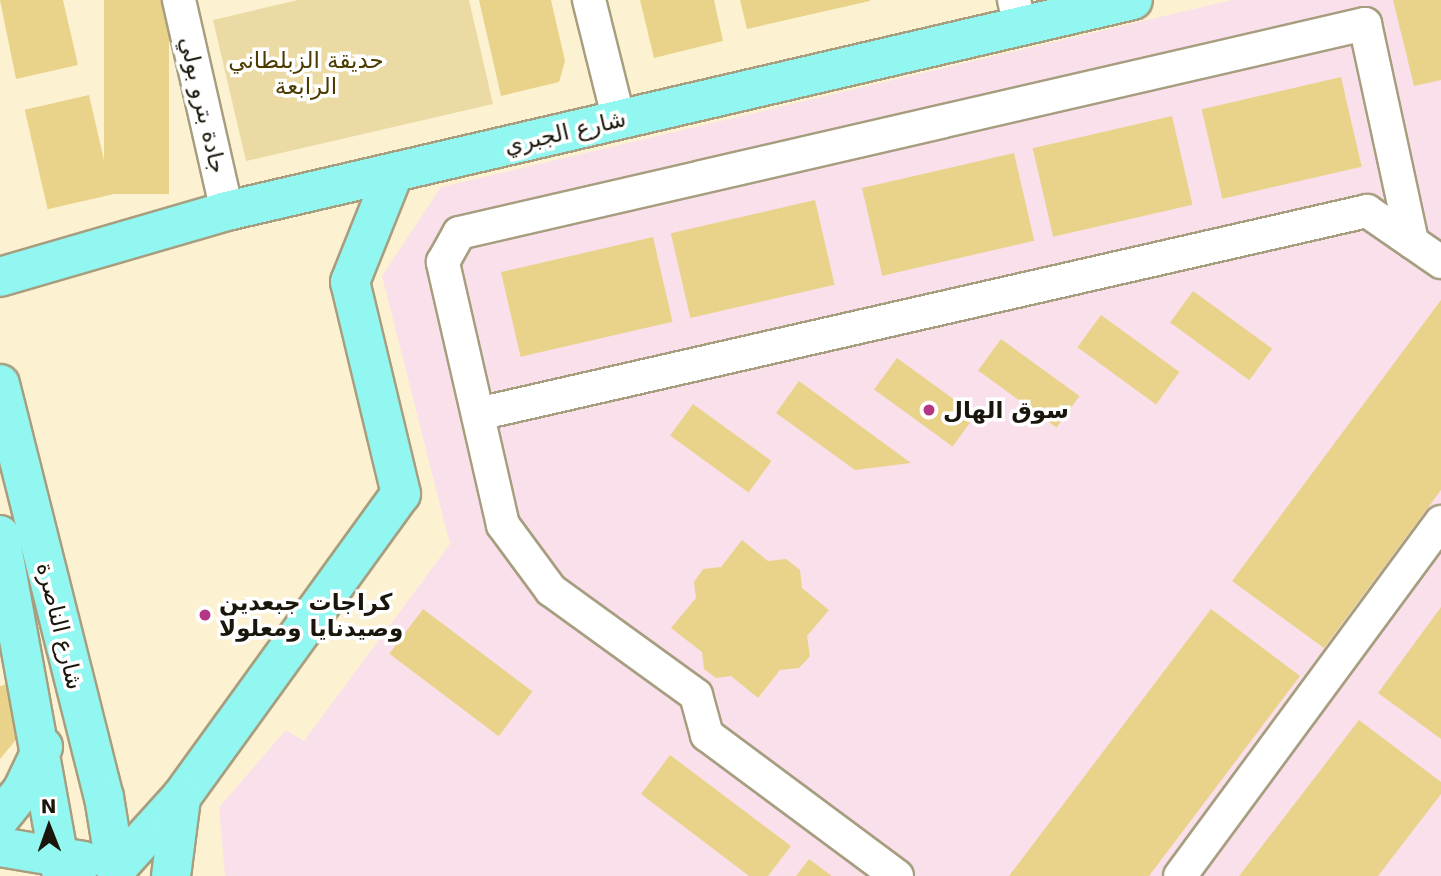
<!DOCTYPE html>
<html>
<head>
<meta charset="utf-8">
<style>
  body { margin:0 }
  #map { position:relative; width:1441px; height:876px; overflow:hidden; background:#fcf2d2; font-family:"DejaVu Sans",Cairo,sans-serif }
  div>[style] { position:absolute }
  .commercial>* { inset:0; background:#f9e0ea }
  .green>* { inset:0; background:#ebdaa4 }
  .building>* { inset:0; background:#e9d38b; transform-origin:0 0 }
  .roads { filter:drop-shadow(2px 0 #a79e80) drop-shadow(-2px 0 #a79e80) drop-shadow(0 2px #a79e80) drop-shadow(0 -2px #a79e80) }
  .minor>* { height:32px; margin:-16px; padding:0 16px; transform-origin:16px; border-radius:16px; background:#fff }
  .major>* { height:38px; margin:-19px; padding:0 19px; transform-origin:19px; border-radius:19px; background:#92f7f0 }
  .dots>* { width:19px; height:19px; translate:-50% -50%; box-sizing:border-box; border:4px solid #fff; border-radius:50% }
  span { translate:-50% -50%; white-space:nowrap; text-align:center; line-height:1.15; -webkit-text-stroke:7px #fff; paint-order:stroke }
  .park-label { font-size:23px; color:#4b3b00 }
  .street-label { font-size:23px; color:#1a160b }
  .poi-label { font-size:23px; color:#1a160b; font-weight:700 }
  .left { translate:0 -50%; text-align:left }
  .north { position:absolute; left:14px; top:792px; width:70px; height:70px; -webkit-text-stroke:5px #fff; paint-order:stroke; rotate:359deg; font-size:19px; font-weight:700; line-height:28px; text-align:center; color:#1a160b }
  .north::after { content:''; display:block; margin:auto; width:24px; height:32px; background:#1a160b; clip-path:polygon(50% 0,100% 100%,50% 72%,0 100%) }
</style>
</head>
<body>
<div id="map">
  <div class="commercial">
    <i style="clip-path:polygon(1232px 0,1441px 0,1441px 876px,225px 876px,219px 807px,286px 730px,304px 741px,450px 544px,382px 276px,441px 187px)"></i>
  </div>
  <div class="green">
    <i style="clip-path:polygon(298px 0,469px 0,493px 104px,246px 161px,213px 20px)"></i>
  </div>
  <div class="building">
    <i style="clip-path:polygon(0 0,63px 0,78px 65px,16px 79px)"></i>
    <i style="left:104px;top:0;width:65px;height:194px"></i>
    <i style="clip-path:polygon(479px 0,551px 0,565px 61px,559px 82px,501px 96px)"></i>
    <i style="clip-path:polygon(640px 0,714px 0,723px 41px,654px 58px)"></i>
    <i style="clip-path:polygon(740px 0,870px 0,870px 1px,747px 29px)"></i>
    <i style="clip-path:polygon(1393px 0,1441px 0,1441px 80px,1414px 86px)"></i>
    <i style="left:1341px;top:77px;width:92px;height:143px;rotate:77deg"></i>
    <i style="left:89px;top:95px;width:102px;height:66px;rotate:77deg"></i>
    <i style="left:1172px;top:116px;width:91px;height:143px;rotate:77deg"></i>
    <i style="left:1014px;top:153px;width:90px;height:156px;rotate:77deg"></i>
    <i style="left:815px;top:200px;width:87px;height:148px;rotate:77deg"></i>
    <i style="left:653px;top:237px;width:87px;height:156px;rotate:77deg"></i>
    <i style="left:1193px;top:291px;width:98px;height:39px;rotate:36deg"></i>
    <i style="clip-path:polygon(1441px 300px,1441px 490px,1324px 648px,1232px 581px)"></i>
    <i style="left:1101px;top:315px;width:97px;height:40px;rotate:36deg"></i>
    <i style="left:1001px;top:339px;width:97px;height:39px;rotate:36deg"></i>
    <i style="left:897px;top:358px;width:97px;height:39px;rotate:36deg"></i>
    <i style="clip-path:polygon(799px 381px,911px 463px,855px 470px,776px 413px)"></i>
    <i style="left:693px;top:404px;width:97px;height:39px;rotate:36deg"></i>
    <i style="clip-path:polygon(742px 540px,768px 561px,786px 559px,800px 570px,802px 588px,829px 610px,807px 636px,810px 656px,799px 668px,780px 670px,758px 698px,731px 676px,716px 678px,704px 669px,702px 652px,671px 628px,696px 598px,694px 582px,703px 569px,721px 567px)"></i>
    <i style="clip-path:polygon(1441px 607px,1441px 739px,1378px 693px)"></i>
    <i style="left:423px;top:609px;width:137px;height:56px;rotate:37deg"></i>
    <i style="clip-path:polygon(1211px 609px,1300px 676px,1149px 876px,1009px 876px)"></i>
    <i style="clip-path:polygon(21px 681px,30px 723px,0 759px,0 686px)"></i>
    <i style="clip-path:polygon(1359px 720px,1441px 782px,1441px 794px,1378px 876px,1239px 876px)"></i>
    <i style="clip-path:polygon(670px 755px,791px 846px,768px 876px,749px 876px,641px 794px)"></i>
    <i style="clip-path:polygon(809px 859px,832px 876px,796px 876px)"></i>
  </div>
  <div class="roads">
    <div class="minor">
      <i style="left:179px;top:0;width:216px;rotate:77.2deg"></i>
      <i style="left:589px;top:0;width:124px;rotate:76deg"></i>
      <i style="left:1014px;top:0;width:27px;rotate:77deg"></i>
      <i style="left:478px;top:414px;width:912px;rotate:-12.86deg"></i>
      <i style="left:1367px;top:211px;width:90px;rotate:34.6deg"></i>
      <i style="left:897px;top:876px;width:237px;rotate:-143.4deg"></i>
      <i style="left:707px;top:735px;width:41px;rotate:-105.4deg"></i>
      <i style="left:696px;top:695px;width:179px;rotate:-144.1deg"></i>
      <i style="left:551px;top:590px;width:81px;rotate:-126.4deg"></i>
      <i style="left:503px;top:525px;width:270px;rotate:-102.9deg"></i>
      <i style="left:443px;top:262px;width:33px;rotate:-61deg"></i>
      <i style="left:459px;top:233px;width:930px;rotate:-12.99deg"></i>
      <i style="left:1365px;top:24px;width:223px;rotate:77.8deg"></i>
      <i style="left:1180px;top:876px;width:440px;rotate:-53.6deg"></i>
    </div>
    <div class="major">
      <i style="left:0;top:277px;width:236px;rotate:-16.2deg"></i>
      <i style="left:227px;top:211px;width:930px;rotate:-13.11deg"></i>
      <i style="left:0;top:384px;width:426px;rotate:75.9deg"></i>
      <i style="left:104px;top:797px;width:80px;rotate:80.7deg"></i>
      <i style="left:0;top:535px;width:347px;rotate:79.7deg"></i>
      <i style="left:0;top:818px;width:35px;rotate:-51deg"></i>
      <i style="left:22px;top:791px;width:49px;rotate:-64.5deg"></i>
      <i style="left:0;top:847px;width:85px;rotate:9.5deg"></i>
      <i style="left:117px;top:868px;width:97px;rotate:-47.9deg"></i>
      <i style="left:182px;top:796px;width:373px;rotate:-54.1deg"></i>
      <i style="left:401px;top:494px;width:218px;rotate:-103.5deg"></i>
      <i style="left:350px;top:282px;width:118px;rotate:-68.2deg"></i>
      <i style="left:171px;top:876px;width:79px;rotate:-82.7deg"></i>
    </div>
  </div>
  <div class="dots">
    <i style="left:929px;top:410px;background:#b43685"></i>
    <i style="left:205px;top:615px;background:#b43685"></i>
  </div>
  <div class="park-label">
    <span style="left:306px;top:73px">حديقة الزبلطاني<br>الرابعة</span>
  </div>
  <div class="street-label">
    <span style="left:203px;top:105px;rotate:77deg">جادة بترو بولي</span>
    <span style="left:565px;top:132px;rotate:-13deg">شارع الجبري</span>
    <span style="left:60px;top:626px;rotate:76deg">شارع الناصرة</span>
  </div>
  <div class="poi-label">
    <span class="left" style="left:943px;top:410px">سوق الهال</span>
    <span class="left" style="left:219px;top:615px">كراجات جبعدين<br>وصيدنايا ومعلولا</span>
  </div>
  <div class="north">N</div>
</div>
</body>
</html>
